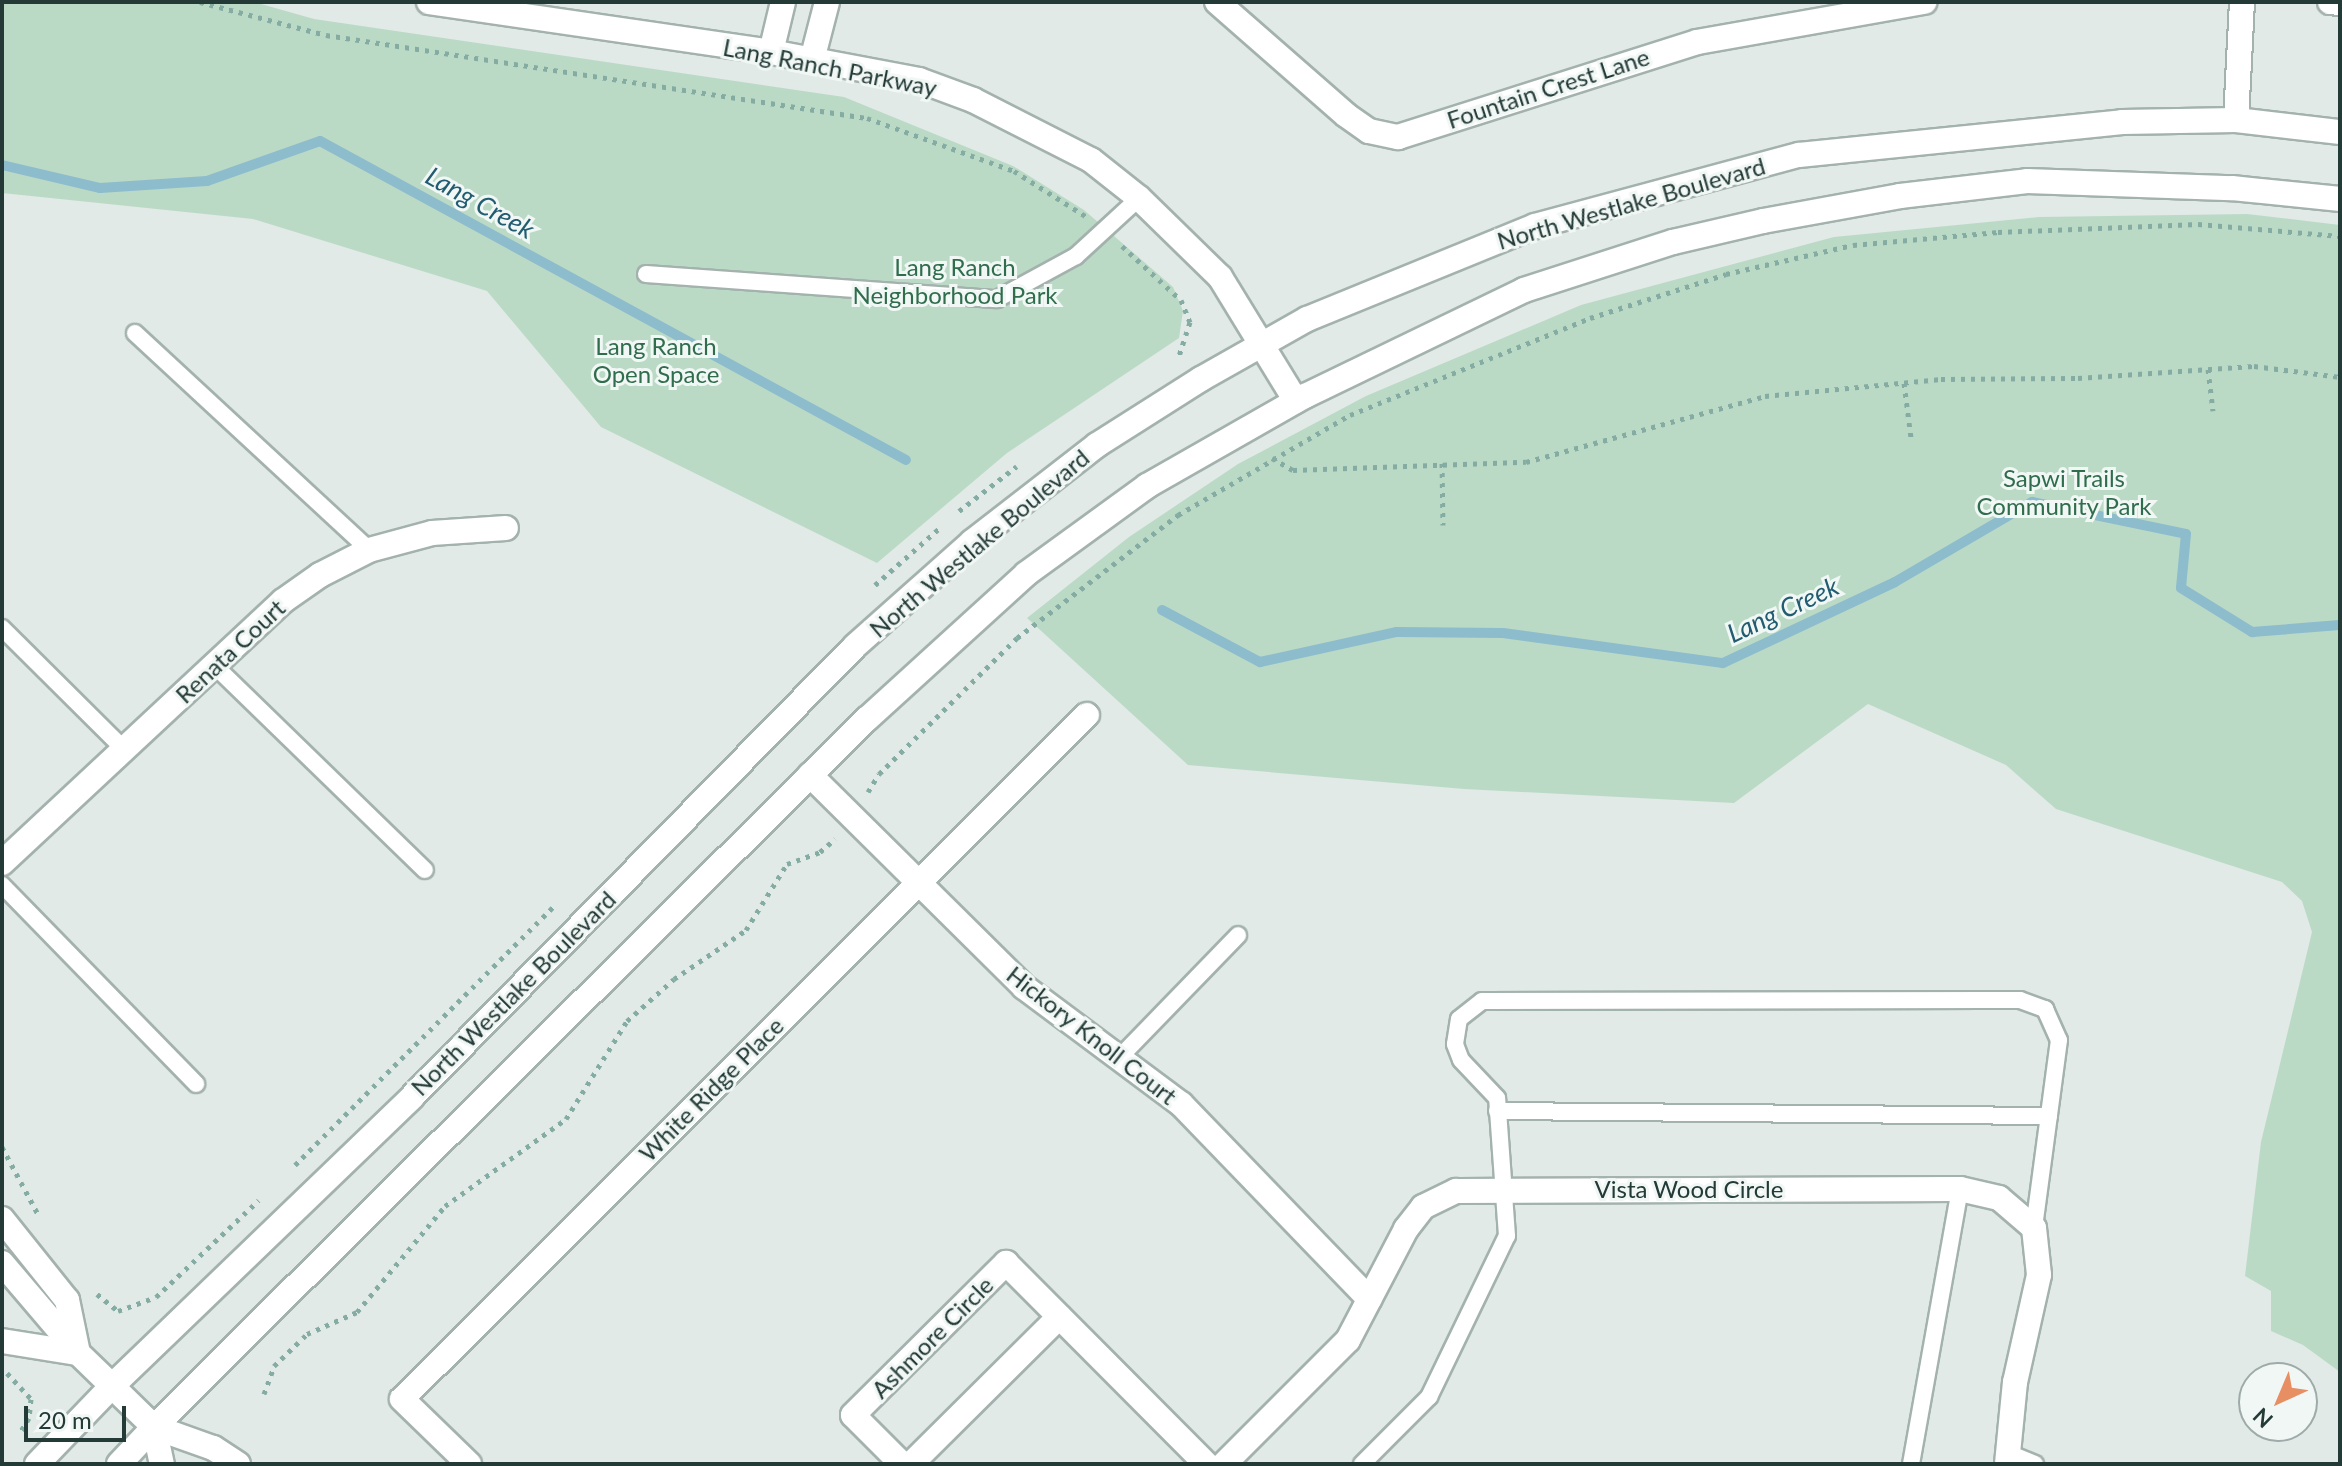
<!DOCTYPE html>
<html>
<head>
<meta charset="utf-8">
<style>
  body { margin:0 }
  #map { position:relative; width:2342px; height:1466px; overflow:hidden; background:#e1eae7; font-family:Lato,sans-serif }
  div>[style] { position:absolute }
  .green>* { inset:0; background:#bbdac6 }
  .stream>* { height:10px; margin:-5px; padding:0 5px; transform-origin:5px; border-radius:5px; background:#8dbccc }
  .path>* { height:5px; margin-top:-2.5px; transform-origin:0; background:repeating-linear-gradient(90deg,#84aca3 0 4px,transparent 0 10px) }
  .roads { filter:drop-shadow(2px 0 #a4b2ae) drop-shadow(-2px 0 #a4b2ae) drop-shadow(0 2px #a4b2ae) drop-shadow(0 -2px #a4b2ae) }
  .service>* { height:16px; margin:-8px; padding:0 8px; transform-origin:8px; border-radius:8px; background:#fff }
  .minor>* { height:24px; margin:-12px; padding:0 12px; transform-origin:12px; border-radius:12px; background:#fff }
  .tertiary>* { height:24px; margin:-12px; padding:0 12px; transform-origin:12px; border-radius:12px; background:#fff }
  .secondary>* { height:24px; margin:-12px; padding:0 12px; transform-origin:12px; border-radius:12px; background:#fff }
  span { translate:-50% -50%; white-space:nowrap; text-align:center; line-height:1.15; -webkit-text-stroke:6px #f1f7f5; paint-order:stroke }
  .street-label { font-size:24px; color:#233a36 }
  .park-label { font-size:24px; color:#306d4d }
  .water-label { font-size:26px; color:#215c71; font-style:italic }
  .frame { position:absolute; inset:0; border:4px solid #233a36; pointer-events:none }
  .north { position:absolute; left:2238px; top:1362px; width:80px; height:80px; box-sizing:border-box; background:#f1f7f5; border:2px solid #9faba9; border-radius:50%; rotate:224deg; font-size:22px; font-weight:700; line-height:32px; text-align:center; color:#233a36 }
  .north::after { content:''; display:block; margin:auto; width:28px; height:36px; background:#e78f62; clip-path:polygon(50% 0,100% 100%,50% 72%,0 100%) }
  .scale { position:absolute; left:24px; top:1406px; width:102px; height:36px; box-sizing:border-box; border:4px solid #233a36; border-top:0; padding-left:10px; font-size:24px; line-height:28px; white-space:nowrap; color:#233a36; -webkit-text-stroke:6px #f1f7f5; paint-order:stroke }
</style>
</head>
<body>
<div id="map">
  <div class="green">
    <i style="clip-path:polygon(2px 2px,254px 2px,314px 19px,844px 97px,1013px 166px,1084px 210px,1173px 287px,1183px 311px,1179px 338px,1007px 453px,877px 563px,601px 427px,487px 291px,253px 219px,2px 193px)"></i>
    <i style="clip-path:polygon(2247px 214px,2340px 225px,2340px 1372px,2303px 1345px,2271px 1331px,2271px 1291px,2245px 1276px,2261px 1142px,2312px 932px,2302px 901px,2282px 882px,2056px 809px,2006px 765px,1868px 704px,1734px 803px,1464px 789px,1188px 765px,1027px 618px,1129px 537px,1238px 464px,1366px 396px,1581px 305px,1834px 237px,2039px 217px)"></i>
  </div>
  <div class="stream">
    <i style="left:2px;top:165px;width:101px;rotate:13.2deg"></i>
    <i style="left:100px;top:188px;width:107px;rotate:-3.7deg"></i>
    <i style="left:207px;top:181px;width:120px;rotate:-19.5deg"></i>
    <i style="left:320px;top:141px;width:667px;rotate:28.56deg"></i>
    <i style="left:1162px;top:610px;width:111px;rotate:28deg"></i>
    <i style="left:1260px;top:662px;width:140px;rotate:-12.4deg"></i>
    <i style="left:1397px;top:632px;width:106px;rotate:0.5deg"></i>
    <i style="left:1503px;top:633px;width:222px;rotate:7.8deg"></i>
    <i style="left:1723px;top:663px;width:190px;rotate:-25.2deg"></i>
    <i style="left:1895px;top:582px;width:159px;rotate:-30.3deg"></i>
    <i style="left:2032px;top:502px;width:157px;rotate:11.7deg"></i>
    <i style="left:2186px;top:534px;width:54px;rotate:95.3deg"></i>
    <i style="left:2181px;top:588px;width:84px;rotate:31.8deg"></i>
    <i style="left:2252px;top:632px;width:88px;rotate:-4.5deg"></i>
  </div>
  <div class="path">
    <i style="left:200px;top:2px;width:130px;rotate:14.7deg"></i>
    <i style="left:326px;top:35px;width:547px;rotate:8.72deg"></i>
    <i style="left:867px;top:118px;width:156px;rotate:19.8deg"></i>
    <i style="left:1014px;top:171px;width:86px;rotate:32.2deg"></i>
    <i style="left:1122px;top:246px;width:80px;rotate:42.5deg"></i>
    <i style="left:1181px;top:300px;width:24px;rotate:68deg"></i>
    <i style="left:1190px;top:322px;width:38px;rotate:108deg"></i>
    <i style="left:2208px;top:369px;width:42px;rotate:83.2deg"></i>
    <i style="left:1904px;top:383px;width:55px;rotate:82.7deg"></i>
    <i style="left:1272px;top:458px;width:24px;rotate:30deg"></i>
    <i style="left:1293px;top:470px;width:233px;rotate:-2deg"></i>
    <i style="left:1526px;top:462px;width:248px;rotate:-15.4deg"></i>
    <i style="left:1765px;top:396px;width:177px;rotate:-5.5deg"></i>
    <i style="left:1941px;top:379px;width:137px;rotate:-0.4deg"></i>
    <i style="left:2078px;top:378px;width:176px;rotate:-3.9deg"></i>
    <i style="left:2254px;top:366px;width:87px;rotate:7.3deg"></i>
    <i style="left:1442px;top:463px;width:62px;rotate:89.1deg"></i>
    <i style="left:959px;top:511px;width:73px;rotate:-37.8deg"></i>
    <i style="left:875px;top:585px;width:89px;rotate:-41.4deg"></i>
    <i style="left:868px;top:792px;width:21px;rotate:-59deg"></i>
    <i style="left:879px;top:774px;width:194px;rotate:-44.6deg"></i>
    <i style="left:1017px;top:638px;width:203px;rotate:-37.4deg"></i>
    <i style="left:1178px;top:515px;width:199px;rotate:-30.2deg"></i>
    <i style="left:1350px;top:415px;width:259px;rotate:-22deg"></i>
    <i style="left:1590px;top:318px;width:143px;rotate:-17.9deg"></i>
    <i style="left:1726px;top:274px;width:130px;rotate:-12.9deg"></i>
    <i style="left:1853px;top:245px;width:146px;rotate:-5.1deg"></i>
    <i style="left:1998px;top:232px;width:200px;rotate:-2.3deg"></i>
    <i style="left:2198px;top:224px;width:143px;rotate:4.8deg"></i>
    <i style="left:2px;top:1147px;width:78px;rotate:61.8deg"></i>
    <i style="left:295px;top:1165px;width:366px;rotate:-45deg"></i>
    <i style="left:97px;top:1294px;width:27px;rotate:39deg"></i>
    <i style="left:118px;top:1311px;width:40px;rotate:-20.2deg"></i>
    <i style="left:156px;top:1297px;width:141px;rotate:-43.3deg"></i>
    <i style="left:7px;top:1373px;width:35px;rotate:47deg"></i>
    <i style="left:31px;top:1399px;width:19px;rotate:96deg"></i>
    <i style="left:29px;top:1418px;width:19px;rotate:122deg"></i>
    <i style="left:264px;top:1394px;width:30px;rotate:-70deg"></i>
    <i style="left:274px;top:1366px;width:46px;rotate:-44.1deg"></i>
    <i style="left:307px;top:1334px;width:55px;rotate:-23.7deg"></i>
    <i style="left:357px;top:1312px;width:138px;rotate:-50.3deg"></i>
    <i style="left:445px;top:1206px;width:149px;rotate:-35.7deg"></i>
    <i style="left:566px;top:1119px;width:115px;rotate:-58.1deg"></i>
    <i style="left:627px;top:1021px;width:63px;rotate:-41.8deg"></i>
    <i style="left:674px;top:979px;width:87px;rotate:-34.2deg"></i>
    <i style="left:746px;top:930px;width:78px;rotate:-58.2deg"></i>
    <i style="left:787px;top:864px;width:35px;rotate:-20deg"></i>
    <i style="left:820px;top:852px;width:20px;rotate:-41deg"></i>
  </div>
  <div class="roads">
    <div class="service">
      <i style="left:646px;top:274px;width:352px;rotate:4.1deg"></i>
      <i style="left:997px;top:299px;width:90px;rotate:-28.6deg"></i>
      <i style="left:1076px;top:256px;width:86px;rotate:-42.6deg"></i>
      <i style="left:135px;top:333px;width:319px;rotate:42.8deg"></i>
      <i style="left:2px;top:628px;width:172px;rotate:44.8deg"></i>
      <i style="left:214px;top:665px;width:294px;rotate:44.2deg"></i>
      <i style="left:2px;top:885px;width:278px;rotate:45.7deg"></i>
      <i style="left:1119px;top:1058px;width:171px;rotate:-45.9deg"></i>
      <i style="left:1497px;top:1111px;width:552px;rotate:0.52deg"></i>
      <i style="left:2008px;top:1453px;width:29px;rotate:22deg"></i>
      <i style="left:1362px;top:1464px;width:95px;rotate:-45deg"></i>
      <i style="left:1429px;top:1397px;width:179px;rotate:-64.2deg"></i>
      <i style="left:1507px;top:1236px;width:138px;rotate:-94.1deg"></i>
      <i style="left:1497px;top:1098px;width:52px;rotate:-133.5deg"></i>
      <i style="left:1461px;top:1060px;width:17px;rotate:-111deg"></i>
      <i style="left:1455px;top:1044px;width:25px;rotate:-81deg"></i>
      <i style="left:1459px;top:1019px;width:29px;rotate:-38deg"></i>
      <i style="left:1482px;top:1001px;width:538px;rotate:-0.11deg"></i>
      <i style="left:2020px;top:1000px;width:27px;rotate:20deg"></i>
      <i style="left:2045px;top:1009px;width:34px;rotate:66deg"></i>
      <i style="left:2059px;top:1040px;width:190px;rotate:97.6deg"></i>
      <i style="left:1911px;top:1464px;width:279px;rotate:-79.9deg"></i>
    </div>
    <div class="minor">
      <i style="left:429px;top:2px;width:346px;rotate:8.3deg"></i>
      <i style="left:771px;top:52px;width:151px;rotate:10.7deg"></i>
      <i style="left:919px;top:80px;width:58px;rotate:20.3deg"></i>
      <i style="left:973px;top:100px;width:132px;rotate:27deg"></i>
      <i style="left:1091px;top:160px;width:61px;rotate:38.4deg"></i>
      <i style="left:1139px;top:198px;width:113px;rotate:44.3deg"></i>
      <i style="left:1220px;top:277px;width:145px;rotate:58.5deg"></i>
      <i style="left:1217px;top:2px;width:171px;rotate:41.2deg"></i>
      <i style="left:1346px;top:115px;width:28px;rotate:35deg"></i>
      <i style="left:1369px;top:131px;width:30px;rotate:12deg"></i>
      <i style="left:1398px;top:137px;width:314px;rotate:-17.6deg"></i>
      <i style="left:1697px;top:42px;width:231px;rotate:-10deg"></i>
      <i style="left:2330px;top:2px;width:10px;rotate:6deg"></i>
      <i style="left:771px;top:52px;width:51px;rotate:-76.5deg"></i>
      <i style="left:812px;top:60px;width:60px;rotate:-75.5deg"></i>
      <i style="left:2236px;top:120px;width:118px;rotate:-87.1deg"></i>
      <i style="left:810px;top:775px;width:301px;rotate:44.7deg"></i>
      <i style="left:1024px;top:987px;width:196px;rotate:36.7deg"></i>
      <i style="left:1181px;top:1104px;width:271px;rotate:46deg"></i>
      <i style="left:2px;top:863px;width:384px;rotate:-43deg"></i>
      <i style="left:283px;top:601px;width:45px;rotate:-35.1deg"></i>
      <i style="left:320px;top:575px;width:55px;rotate:-27deg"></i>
      <i style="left:369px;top:550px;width:65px;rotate:-15.1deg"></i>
      <i style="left:432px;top:533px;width:74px;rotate:-3.9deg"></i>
      <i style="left:2px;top:1219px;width:104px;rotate:51.3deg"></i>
      <i style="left:67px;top:1300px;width:54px;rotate:78.3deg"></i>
      <i style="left:78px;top:1353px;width:47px;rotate:44.1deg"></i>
      <i style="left:2px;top:1263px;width:116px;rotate:49.6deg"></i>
      <i style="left:2px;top:1341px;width:77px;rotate:9deg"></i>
      <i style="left:469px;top:1464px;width:93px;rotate:-135.9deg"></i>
      <i style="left:402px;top:1399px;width:968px;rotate:-44.96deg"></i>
      <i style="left:902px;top:1464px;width:69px;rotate:-135deg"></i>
      <i style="left:853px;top:1415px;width:216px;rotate:-44.8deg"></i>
      <i style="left:1006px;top:1263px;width:284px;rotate:45.1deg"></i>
      <i style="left:911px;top:1464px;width:209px;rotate:-44.8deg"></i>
      <i style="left:1224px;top:1464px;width:175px;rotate:-45deg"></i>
      <i style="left:1348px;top:1340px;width:125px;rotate:-62.4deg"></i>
      <i style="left:1406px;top:1229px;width:28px;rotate:-52deg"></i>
      <i style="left:1423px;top:1207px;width:37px;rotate:-26deg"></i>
      <i style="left:1456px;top:1191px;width:504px;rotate:-0.23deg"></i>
      <i style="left:1960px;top:1189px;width:40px;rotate:13deg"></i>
      <i style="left:1999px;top:1198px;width:46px;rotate:40.6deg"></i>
      <i style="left:2034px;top:1228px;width:47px;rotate:83.9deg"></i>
      <i style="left:2039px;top:1275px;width:110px;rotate:102.6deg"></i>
      <i style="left:2015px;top:1382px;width:82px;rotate:95.6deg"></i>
    </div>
    <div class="tertiary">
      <i style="left:37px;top:1464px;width:108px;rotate:-46.1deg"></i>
      <i style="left:119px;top:1464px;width:51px;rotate:-46.6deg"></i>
    </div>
    <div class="secondary">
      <i style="left:154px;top:1427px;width:1006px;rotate:-44.8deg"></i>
      <i style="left:868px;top:718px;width:214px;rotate:-42.3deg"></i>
      <i style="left:1026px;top:574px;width:150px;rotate:-36deg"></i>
      <i style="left:1147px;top:486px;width:182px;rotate:-29.7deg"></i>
      <i style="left:1305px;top:396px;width:243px;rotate:-25.8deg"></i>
      <i style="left:1524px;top:290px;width:157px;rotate:-17.9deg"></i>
      <i style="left:1673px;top:242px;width:92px;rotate:-13.1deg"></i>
      <i style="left:1763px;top:221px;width:139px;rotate:-10.3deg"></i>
      <i style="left:1900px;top:196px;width:128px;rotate:-6.7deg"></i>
      <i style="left:2027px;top:181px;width:205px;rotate:2deg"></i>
      <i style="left:2232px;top:188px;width:109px;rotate:5.8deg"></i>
      <i style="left:154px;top:1427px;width:38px;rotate:78deg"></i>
      <i style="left:238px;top:1464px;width:30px;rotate:-147deg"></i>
      <i style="left:213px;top:1448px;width:63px;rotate:-160.4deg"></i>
      <i style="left:154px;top:1427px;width:59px;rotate:-135.7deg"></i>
      <i style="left:112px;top:1386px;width:417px;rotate:-43.9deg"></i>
      <i style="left:412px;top:1097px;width:632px;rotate:-45.51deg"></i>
      <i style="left:855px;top:646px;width:157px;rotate:-41.6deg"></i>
      <i style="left:972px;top:542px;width:158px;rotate:-37.8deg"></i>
      <i style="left:1097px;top:445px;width:123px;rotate:-32.4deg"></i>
      <i style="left:1201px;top:379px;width:122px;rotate:-29.5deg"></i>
      <i style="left:1307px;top:319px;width:246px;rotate:-22.2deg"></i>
      <i style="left:1535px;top:226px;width:273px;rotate:-15.1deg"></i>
      <i style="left:1799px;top:155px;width:325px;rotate:-5.8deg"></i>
      <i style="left:2122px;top:122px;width:114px;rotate:-1deg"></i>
      <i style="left:2236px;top:120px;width:105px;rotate:6.6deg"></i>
    </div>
  </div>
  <div class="street-label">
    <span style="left:830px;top:67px;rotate:11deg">Lang Ranch Parkway</span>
    <span style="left:1548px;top:88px;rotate:-18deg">Fountain Crest Lane</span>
    <span style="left:1631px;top:203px;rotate:-16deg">North Westlake Boulevard</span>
    <span style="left:979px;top:543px;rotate:-40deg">North Westlake Boulevard</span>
    <span style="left:230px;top:651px;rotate:-43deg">Renata Court</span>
    <span style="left:513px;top:993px;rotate:-45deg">North Westlake Boulevard</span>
    <span style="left:1092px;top:1035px;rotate:38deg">Hickory Knoll Court</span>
    <span style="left:711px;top:1089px;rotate:-45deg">White Ridge Place</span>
    <span style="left:1689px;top:1189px">Vista Wood Circle</span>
    <span style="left:932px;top:1337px;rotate:-45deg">Ashmore Circle</span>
  </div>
  <div class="park-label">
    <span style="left:955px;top:281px">Lang Ranch<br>Neighborhood Park</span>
    <span style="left:656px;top:360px">Lang Ranch<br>Open Space</span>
    <span style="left:2064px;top:492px">Sapwi Trails<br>Community Park</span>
  </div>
  <div class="water-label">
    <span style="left:480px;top:203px;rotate:29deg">Lang Creek</span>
    <span style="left:1783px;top:610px;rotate:-25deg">Lang Creek</span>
  </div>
  <div class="frame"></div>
  <div class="north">N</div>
  <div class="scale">20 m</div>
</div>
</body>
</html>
